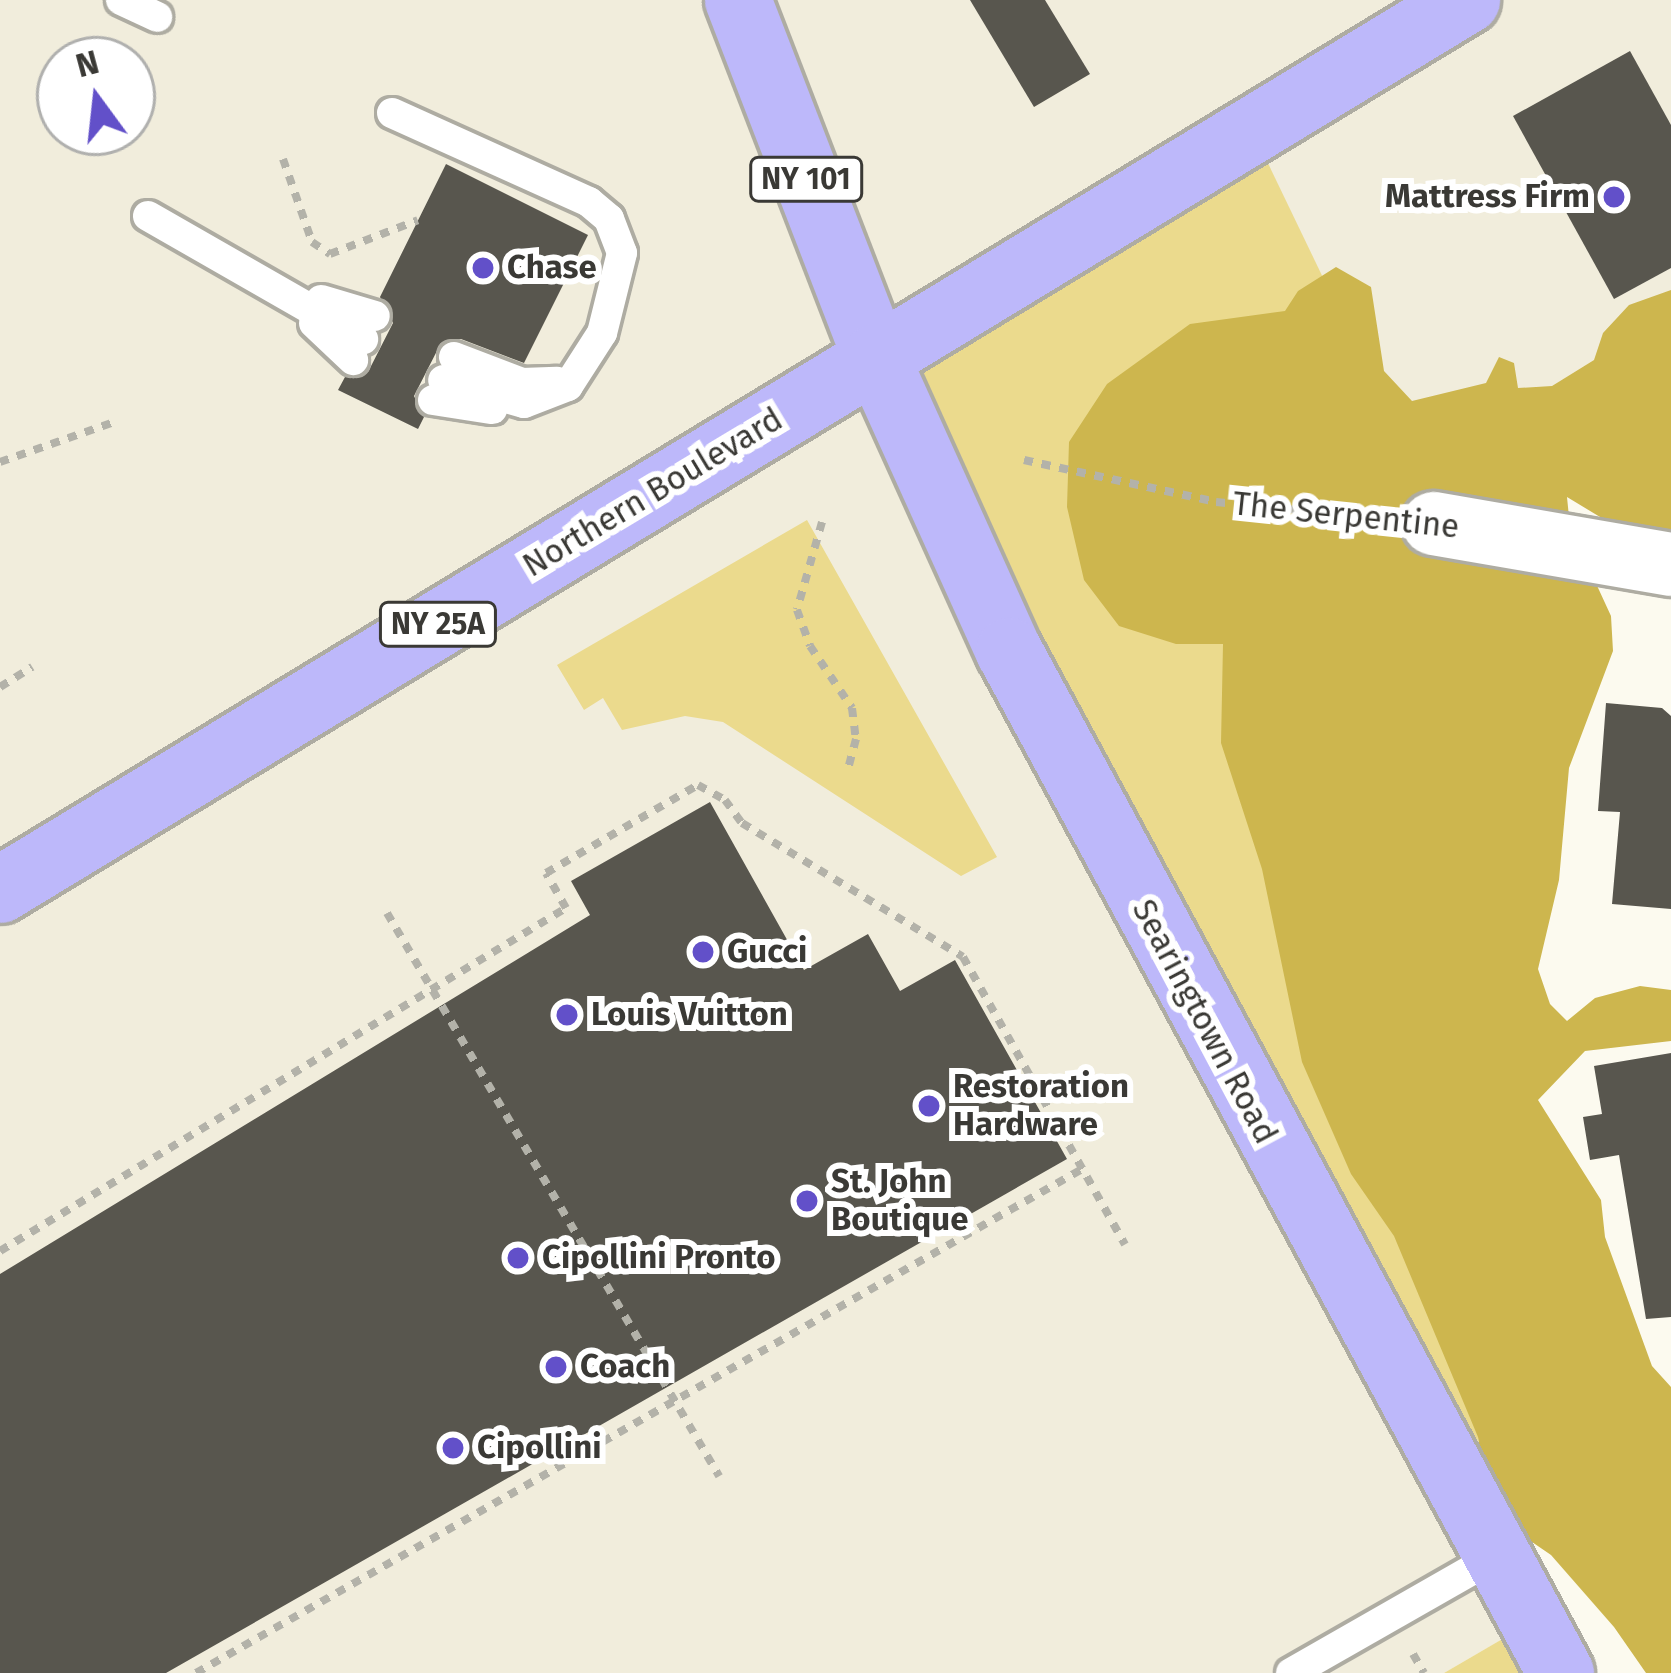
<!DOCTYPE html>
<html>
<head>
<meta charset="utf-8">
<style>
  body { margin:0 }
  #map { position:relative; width:1671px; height:1673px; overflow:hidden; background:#fcfaef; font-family:"Fira Sans",sans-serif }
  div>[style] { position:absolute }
  .built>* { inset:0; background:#f1eddc }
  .green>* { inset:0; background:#ebda8d }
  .forest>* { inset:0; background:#cdb64e }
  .building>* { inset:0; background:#58564e }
  .path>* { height:8px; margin-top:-4px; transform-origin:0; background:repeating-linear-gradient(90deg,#b3b2a9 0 9px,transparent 0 18px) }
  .roads { filter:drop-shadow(3px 0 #aeaca2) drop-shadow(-3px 0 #aeaca2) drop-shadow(0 3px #aeaca2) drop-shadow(0 -3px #aeaca2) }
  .lane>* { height:30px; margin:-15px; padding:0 15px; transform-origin:15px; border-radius:15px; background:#fff }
  .street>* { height:63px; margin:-31.5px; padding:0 31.5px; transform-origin:31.5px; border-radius:31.5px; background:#fff }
  .primary>* { height:66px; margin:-33px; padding:0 33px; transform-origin:33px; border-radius:33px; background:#bdb8fa }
  .dots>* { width:33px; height:33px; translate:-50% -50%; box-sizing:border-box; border:6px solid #fff; border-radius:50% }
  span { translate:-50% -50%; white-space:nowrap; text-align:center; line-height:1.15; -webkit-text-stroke:12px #fff; paint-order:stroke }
  .shield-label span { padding:3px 9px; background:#fff; border:3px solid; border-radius:9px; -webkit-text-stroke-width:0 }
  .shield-label { font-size:30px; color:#3a3935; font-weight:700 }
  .poi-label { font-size:33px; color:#3a3935; font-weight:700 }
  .right { translate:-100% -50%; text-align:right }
  .left { translate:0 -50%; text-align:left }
  .street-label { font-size:33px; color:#3a3935 }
  .north { position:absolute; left:36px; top:36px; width:120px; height:120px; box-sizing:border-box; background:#fff; border:3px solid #b0b0ae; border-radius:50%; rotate:345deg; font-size:33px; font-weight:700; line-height:48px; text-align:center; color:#3a3935 }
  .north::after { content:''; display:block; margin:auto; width:42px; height:54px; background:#6250c9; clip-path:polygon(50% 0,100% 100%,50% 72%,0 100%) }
</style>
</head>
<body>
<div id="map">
  <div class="built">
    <i style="clip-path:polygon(evenodd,0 0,1671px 0,1671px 312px,1416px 471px,994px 284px,1532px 1622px,1444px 1673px,0 1673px,0 0,60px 60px,132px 60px,132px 132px,60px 132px,60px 60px)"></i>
  </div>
  <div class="green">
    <i style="clip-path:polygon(1252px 130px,1416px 471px,1478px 1437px,1474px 1520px,875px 357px)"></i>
    <i style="clip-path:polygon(807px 520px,997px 857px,961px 876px,723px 722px,685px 716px,622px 730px,603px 698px,584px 710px,557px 665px)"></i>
    <i style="clip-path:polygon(1528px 1624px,1556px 1673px,1444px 1673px)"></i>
  </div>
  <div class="forest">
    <i style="clip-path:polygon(1336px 267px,1371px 287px,1384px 371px,1412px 401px,1486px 383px,1499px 357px,1514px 363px,1518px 388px,1552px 386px,1594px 360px,1603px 333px,1629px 305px,1671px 290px,1671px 540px,1605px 520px,1567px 497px,1570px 527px,1611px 616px,1613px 651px,1569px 768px,1559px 880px,1538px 969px,1550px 1004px,1567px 1021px,1595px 998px,1640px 986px,1671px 990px,1671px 1041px,1585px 1051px,1538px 1100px,1601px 1200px,1605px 1237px,1652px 1366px,1671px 1387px,1671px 1673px,1646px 1673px,1614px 1627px,1551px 1555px,1513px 1529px,1484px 1487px,1478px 1437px,1394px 1236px,1351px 1174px,1302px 1062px,1262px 869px,1221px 743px,1223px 644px,1176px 644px,1119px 626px,1084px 580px,1067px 507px,1069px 442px,1107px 384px,1190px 324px,1285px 311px,1298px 291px)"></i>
  </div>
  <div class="building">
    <i style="clip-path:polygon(970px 0,1045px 0,1090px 74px,1034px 107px)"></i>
    <i style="clip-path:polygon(1630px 51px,1671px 125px,1671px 268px,1614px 299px,1513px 116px)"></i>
    <i style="clip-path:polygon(446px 164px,588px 235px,524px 363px,461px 339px,441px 343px,414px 396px,424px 417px,418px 429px,338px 390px,345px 377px,368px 372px,393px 323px,380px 297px)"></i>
    <i style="clip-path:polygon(1606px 703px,1662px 708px,1671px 716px,1671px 909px,1612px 904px,1620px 812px,1598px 811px)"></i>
    <i style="clip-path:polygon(710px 802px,804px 970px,868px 934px,900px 991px,955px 960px,1067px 1159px,166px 1673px,0 1673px,0 1274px,590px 915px,571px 881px)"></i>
    <i style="clip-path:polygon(1671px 1053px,1671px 1317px,1646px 1319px,1619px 1155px,1590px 1160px,1583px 1117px,1602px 1114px,1594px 1066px)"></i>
  </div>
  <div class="path">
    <i style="left:283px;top:159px;width:88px;rotate:70.7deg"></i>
    <i style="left:312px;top:242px;width:22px;rotate:34deg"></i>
    <i style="left:330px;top:254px;width:94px;rotate:-21.1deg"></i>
    <i style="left:1024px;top:460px;width:197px;rotate:12.3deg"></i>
    <i style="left:1216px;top:502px;width:163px;rotate:5.6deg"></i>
    <i style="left:0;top:462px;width:124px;rotate:-19.3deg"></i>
    <i style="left:822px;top:522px;width:91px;rotate:105.9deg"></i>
    <i style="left:797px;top:610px;width:38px;rotate:70deg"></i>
    <i style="left:810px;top:646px;width:75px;rotate:55.9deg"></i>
    <i style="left:852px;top:708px;width:31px;rotate:83deg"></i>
    <i style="left:856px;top:739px;width:31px;rotate:105deg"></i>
    <i style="left:0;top:687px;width:38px;rotate:-32deg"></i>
    <i style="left:387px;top:913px;width:654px;rotate:59.47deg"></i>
    <i style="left:0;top:1251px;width:662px;rotate:-31.22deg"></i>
    <i style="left:566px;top:908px;width:40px;rotate:-119.7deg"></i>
    <i style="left:546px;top:873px;width:176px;rotate:-30.1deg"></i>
    <i style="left:698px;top:785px;width:31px;rotate:29deg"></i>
    <i style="left:725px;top:800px;width:29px;rotate:54deg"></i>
    <i style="left:742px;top:823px;width:258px;rotate:31.2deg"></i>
    <i style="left:963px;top:957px;width:330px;rotate:60.6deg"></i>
    <i style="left:1413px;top:1654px;width:22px;rotate:60deg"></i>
    <i style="left:196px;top:1673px;width:1019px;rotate:-29.63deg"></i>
  </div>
  <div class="roads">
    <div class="lane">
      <i style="left:121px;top:0;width:40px;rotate:25deg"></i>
      <i style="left:392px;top:113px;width:216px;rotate:24.3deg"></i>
      <i style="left:589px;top:202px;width:26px;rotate:40deg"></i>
      <i style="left:609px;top:219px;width:36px;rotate:69deg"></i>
      <i style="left:622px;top:253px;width:82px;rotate:104deg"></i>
      <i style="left:602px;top:333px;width:63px;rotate:122.7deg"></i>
      <i style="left:568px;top:386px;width:47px;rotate:158.9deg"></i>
      <i style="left:524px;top:403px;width:84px;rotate:-164.1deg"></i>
      <i style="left:148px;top:216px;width:248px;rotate:29.8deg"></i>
      <i style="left:321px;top:300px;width:56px;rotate:16.5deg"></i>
      <i style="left:314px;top:323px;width:54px;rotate:43.5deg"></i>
      <i style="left:454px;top:357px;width:73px;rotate:20.9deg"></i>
      <i style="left:522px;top:383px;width:35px;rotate:-2deg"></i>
      <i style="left:433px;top:400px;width:60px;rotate:8.7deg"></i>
      <i style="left:1291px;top:1673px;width:234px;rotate:-29.7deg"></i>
    </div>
    <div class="street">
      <i style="left:1433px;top:523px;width:242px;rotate:9.8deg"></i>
    </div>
    <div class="primary">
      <i style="left:738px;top:0;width:383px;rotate:68.9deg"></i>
      <i style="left:876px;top:357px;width:323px;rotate:65.7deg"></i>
      <i style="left:1009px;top:651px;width:1162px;rotate:61.63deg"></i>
      <i style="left:0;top:890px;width:1716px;rotate:-31.24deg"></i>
    </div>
  </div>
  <div class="dots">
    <i style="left:1614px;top:197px;background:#6250c9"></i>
    <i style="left:483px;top:268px;background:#6250c9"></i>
    <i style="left:703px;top:952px;background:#6250c9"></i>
    <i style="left:567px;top:1015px;background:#6250c9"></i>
    <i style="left:929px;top:1106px;background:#6250c9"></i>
    <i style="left:807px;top:1201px;background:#6250c9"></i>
    <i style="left:518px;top:1258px;background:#6250c9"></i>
    <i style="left:556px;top:1367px;background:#6250c9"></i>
    <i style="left:453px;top:1448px;background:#6250c9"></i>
  </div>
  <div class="shield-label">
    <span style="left:806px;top:179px">NY 101</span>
    <span style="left:438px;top:624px">NY 25A</span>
  </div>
  <div class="poi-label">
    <span class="right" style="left:1590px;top:197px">Mattress Firm</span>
    <span class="left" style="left:507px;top:268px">Chase</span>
    <span class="left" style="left:727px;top:952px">Gucci</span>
    <span class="left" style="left:591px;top:1015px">Louis Vuitton</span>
    <span class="left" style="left:953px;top:1106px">Restoration<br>Hardware</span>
    <span class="left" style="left:831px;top:1201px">St. John<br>Boutique</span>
    <span class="left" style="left:542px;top:1258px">Cipollini Pronto</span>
    <span class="left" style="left:580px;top:1367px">Coach</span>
    <span class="left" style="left:477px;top:1448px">Cipollini</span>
  </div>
  <div class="street-label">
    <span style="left:653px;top:493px;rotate:-31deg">Northern Boulevard</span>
    <span style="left:1346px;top:516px;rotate:6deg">The Serpentine</span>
    <span style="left:1204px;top:1022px;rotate:62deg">Searingtown Road</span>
  </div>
  <div class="north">N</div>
</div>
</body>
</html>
